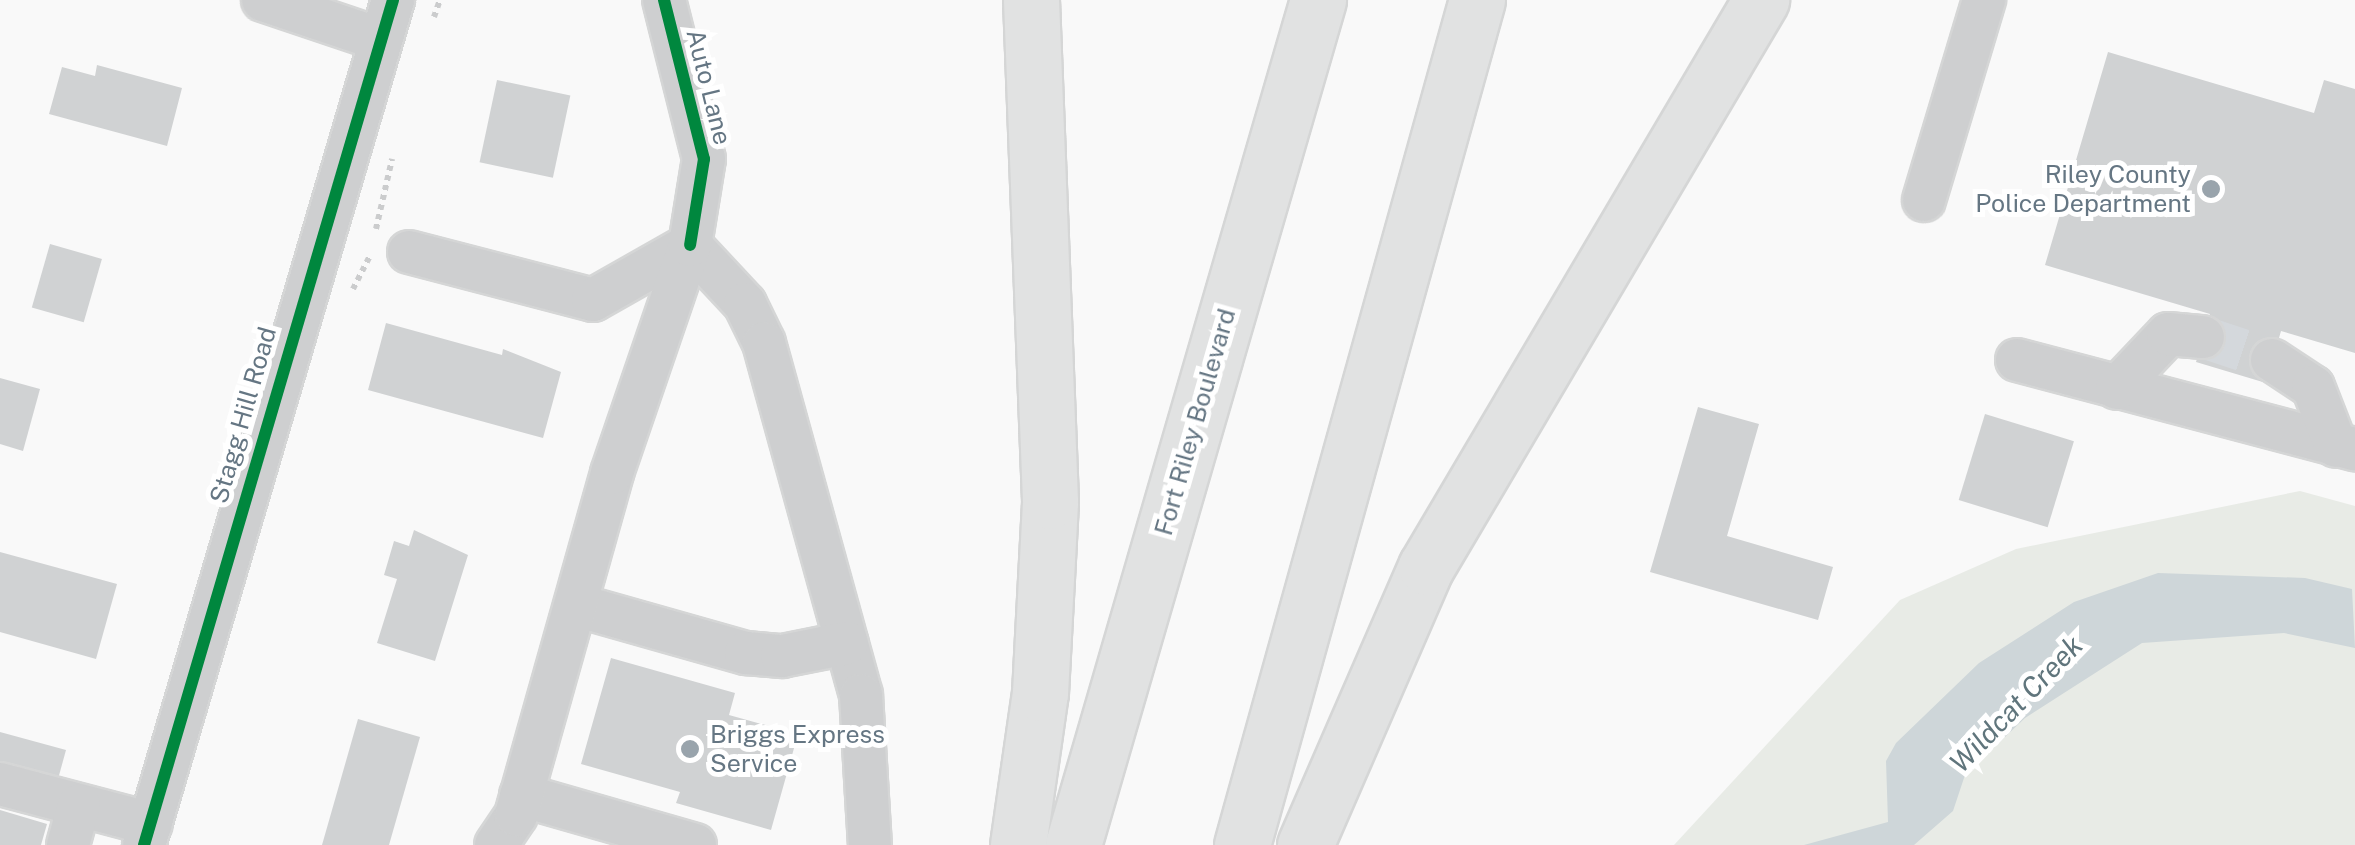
<!DOCTYPE html>
<html>
<head>
<meta charset="utf-8">
<style>
  body { margin:0 }
  #map { position:relative; width:2355px; height:845px; overflow:hidden; background:#f9f9f9; font-family:"Public Sans",sans-serif }
  div>[style] { position:absolute }
  .green>* { inset:0; background:#e8ebe6 }
  .water>* { inset:0; background:#ced6d9 }
  .building>* { inset:0; background:#d0d2d3; transform-origin:0 0 }
  .minor-tunnel>* { height:42px; margin-top:-21px; transform-origin:0; background:repeating-linear-gradient(90deg,#d4d8dc 0 42px,transparent 0 63px) }
  .path>* { height:6px; margin-top:-3px; transform-origin:0; background:repeating-linear-gradient(90deg,#cbcccd 0 5px,transparent 0 10px) }
  .roads { filter:drop-shadow(2px 0 #d5d6d6) drop-shadow(-2px 0 #d5d6d6) drop-shadow(0 2px #d5d6d6) drop-shadow(0 -2px #d5d6d6) }
  .minor>* { height:42px; margin:-21px; padding:0 21px; transform-origin:21px; border-radius:21px; background:#cecfd0 }
  .highway>* { height:55px; margin:-27.5px; padding:0 27.5px; transform-origin:27.5px; border-radius:27.5px; background:#e1e2e2 }
  .cycleway>* { height:12px; margin:-6px; padding:0 6px; transform-origin:6px; border-radius:6px; background:#00873e }
  .dots>* { width:28px; height:28px; translate:-50% -50%; box-sizing:border-box; border:5px solid #fff; border-radius:50% }
  span { translate:-50% -50%; white-space:nowrap; text-align:center; line-height:1.15; -webkit-text-stroke:10px #fff; paint-order:stroke }
  .street-label { font-size:25px; color:#657683 }
  .poi-label { font-size:25px; color:#657683 }
  .right { translate:-100% -50%; text-align:right }
  .left { translate:0 -50%; text-align:left }
  .water-label { font-size:28px; color:#60757c; font-style:italic }
</style>
</head>
<body>
<div id="map">
  <div class="green">
    <i style="clip-path:polygon(2300px 491px,2355px 506px,2355px 845px,1674px 845px,1900px 600px,2016px 549px)"></i>
  </div>
  <div class="water">
    <i style="clip-path:polygon(2158px 573px,2305px 578px,2352px 589px,2355px 648px,2284px 633px,2142px 643px,2025px 718px,1965px 775px,1953px 811px,1914px 845px,1804px 845px,1888px 822px,1886px 761px,1896px 743px,1979px 663px,2074px 602px)"></i>
  </div>
  <div class="building">
    <i style="clip-path:polygon(2108px 52px,2314px 113px,2324px 80px,2355px 89px,2355px 353px,2281px 331px,2266px 383px,2196px 362px,2210px 314px,2045px 265px)"></i>
    <i style="clip-path:polygon(97px 65px,182px 88px,167px 146px,49px 114px,62px 67px,95px 76px)"></i>
    <i style="left:497px;top:80px;width:75px;height:84px;rotate:12deg"></i>
    <i style="left:50px;top:244px;width:54px;height:66px;rotate:16deg"></i>
    <i style="clip-path:polygon(386px 323px,502px 355px,503px 349px,561px 372px,543px 438px,368px 390px)"></i>
    <i style="clip-path:polygon(0 378px,40px 389px,23px 451px,0 444px)"></i>
    <i style="clip-path:polygon(1698px 407px,1759px 424px,1727px 536px,1833px 567px,1818px 620px,1650px 572px)"></i>
    <i style="left:1985px;top:414px;width:93px;height:90px;rotate:17deg"></i>
    <i style="clip-path:polygon(414px 530px,468px 555px,435px 661px,377px 643px,397px 579px,384px 575px,394px 541px,409px 546px)"></i>
    <i style="clip-path:polygon(0 552px,117px 584px,96px 659px,0 632px)"></i>
    <i style="clip-path:polygon(611px 658px,735px 693px,729px 715px,798px 734px,771px 830px,676px 803px,680px 792px,581px 764px)"></i>
    <i style="clip-path:polygon(358px 719px,420px 737px,389px 845px,322px 845px)"></i>
    <i style="clip-path:polygon(0 732px,66px 750px,55px 790px,0 775px)"></i>
    <i style="clip-path:polygon(0 810px,47px 824px,41px 845px,0 845px)"></i>
  </div>
  <div class="minor-tunnel">
    <i style="left:2203px;top:337px;width:73px;rotate:18.4deg"></i>
  </div>
  <div class="path">
    <i style="left:434px;top:17px;width:18px;rotate:-71deg"></i>
    <i style="left:376px;top:229px;width:72px;rotate:-77.1deg"></i>
    <i style="left:353px;top:289px;width:37px;rotate:-63deg"></i>
  </div>
  <div class="roads">
    <div class="minor">
      <i style="left:263px;top:0;width:122px;rotate:18.6deg"></i>
      <i style="left:1924px;top:200px;width:209px;rotate:-73.3deg"></i>
      <i style="left:690px;top:245px;width:81px;rotate:47deg"></i>
      <i style="left:745px;top:304px;width:43px;rotate:64deg"></i>
      <i style="left:764px;top:343px;width:365px;rotate:74.6deg"></i>
      <i style="left:861px;top:695px;width:150px;rotate:86.6deg"></i>
      <i style="left:409px;top:252px;width:190px;rotate:14.6deg"></i>
      <i style="left:593px;top:300px;width:112px;rotate:-29.6deg"></i>
      <i style="left:2017px;top:360px;width:350px;rotate:14.8deg"></i>
      <i style="left:2272px;top:360px;width:49px;rotate:33.4deg"></i>
      <i style="left:2313px;top:387px;width:63px;rotate:68.7deg"></i>
      <i style="left:2117px;top:388px;width:74px;rotate:-46.6deg"></i>
      <i style="left:2168px;top:334px;width:35px;rotate:5deg"></i>
      <i style="left:576px;top:605px;width:177px;rotate:15.8deg"></i>
      <i style="left:746px;top:653px;width:36px;rotate:5deg"></i>
      <i style="left:782px;top:656px;width:66px;rotate:-11.3deg"></i>
      <i style="left:0;top:784px;width:156px;rotate:14.8deg"></i>
      <i style="left:521px;top:795px;width:181px;rotate:16deg"></i>
      <i style="left:68px;top:845px;width:41px;rotate:-74.6deg"></i>
      <i style="left:144px;top:845px;width:881px;rotate:-73.58deg"></i>
      <i style="left:496px;top:845px;width:36px;rotate:-56deg"></i>
      <i style="left:516px;top:815px;width:355px;rotate:-74.3deg"></i>
      <i style="left:612px;top:473px;width:241px;rotate:-71.1deg"></i>
      <i style="left:690px;top:245px;width:87px;rotate:-80.8deg"></i>
      <i style="left:704px;top:159px;width:164px;rotate:-104.1deg"></i>
    </div>
    <div class="highway">
      <i style="left:1018px;top:845px;width:154px;rotate:-81.8deg"></i>
      <i style="left:1040px;top:693px;width:192px;rotate:-87deg"></i>
      <i style="left:1050px;top:501px;width:501px;rotate:-92.17deg"></i>
      <i style="left:1073px;top:845px;width:880px;rotate:-73.83deg"></i>
      <i style="left:1242px;top:845px;width:877px;rotate:-74.46deg"></i>
      <i style="left:1305px;top:845px;width:303px;rotate:-66.5deg"></i>
      <i style="left:1426px;top:567px;width:659px;rotate:-59.42deg"></i>
    </div>
  </div>
  <div class="cycleway">
    <i style="left:664px;top:0;width:164px;rotate:75.9deg"></i>
    <i style="left:704px;top:159px;width:87px;rotate:99.2deg"></i>
    <i style="left:144px;top:845px;width:881px;rotate:-73.58deg"></i>
  </div>
  <div class="dots">
    <i style="left:2211px;top:189px;background:#99a4ac"></i>
    <i style="left:690px;top:749px;background:#99a4ac"></i>
  </div>
  <div class="street-label">
    <span style="left:709px;top:87px;rotate:76deg">Auto Lane</span>
    <span style="left:243px;top:415px;rotate:-74deg">Stagg Hill Road</span>
    <span style="left:1195px;top:422px;rotate:-74deg">Fort Riley Boulevard</span>
  </div>
  <div class="poi-label">
    <span class="right" style="left:2191px;top:189px">Riley County<br>Police Department</span>
    <span class="left" style="left:710px;top:749px">Briggs Express<br>Service</span>
  </div>
  <div class="water-label">
    <span style="left:2016px;top:704px;rotate:-46deg">Wildcat Creek</span>
  </div>
</div>
</body>
</html>
